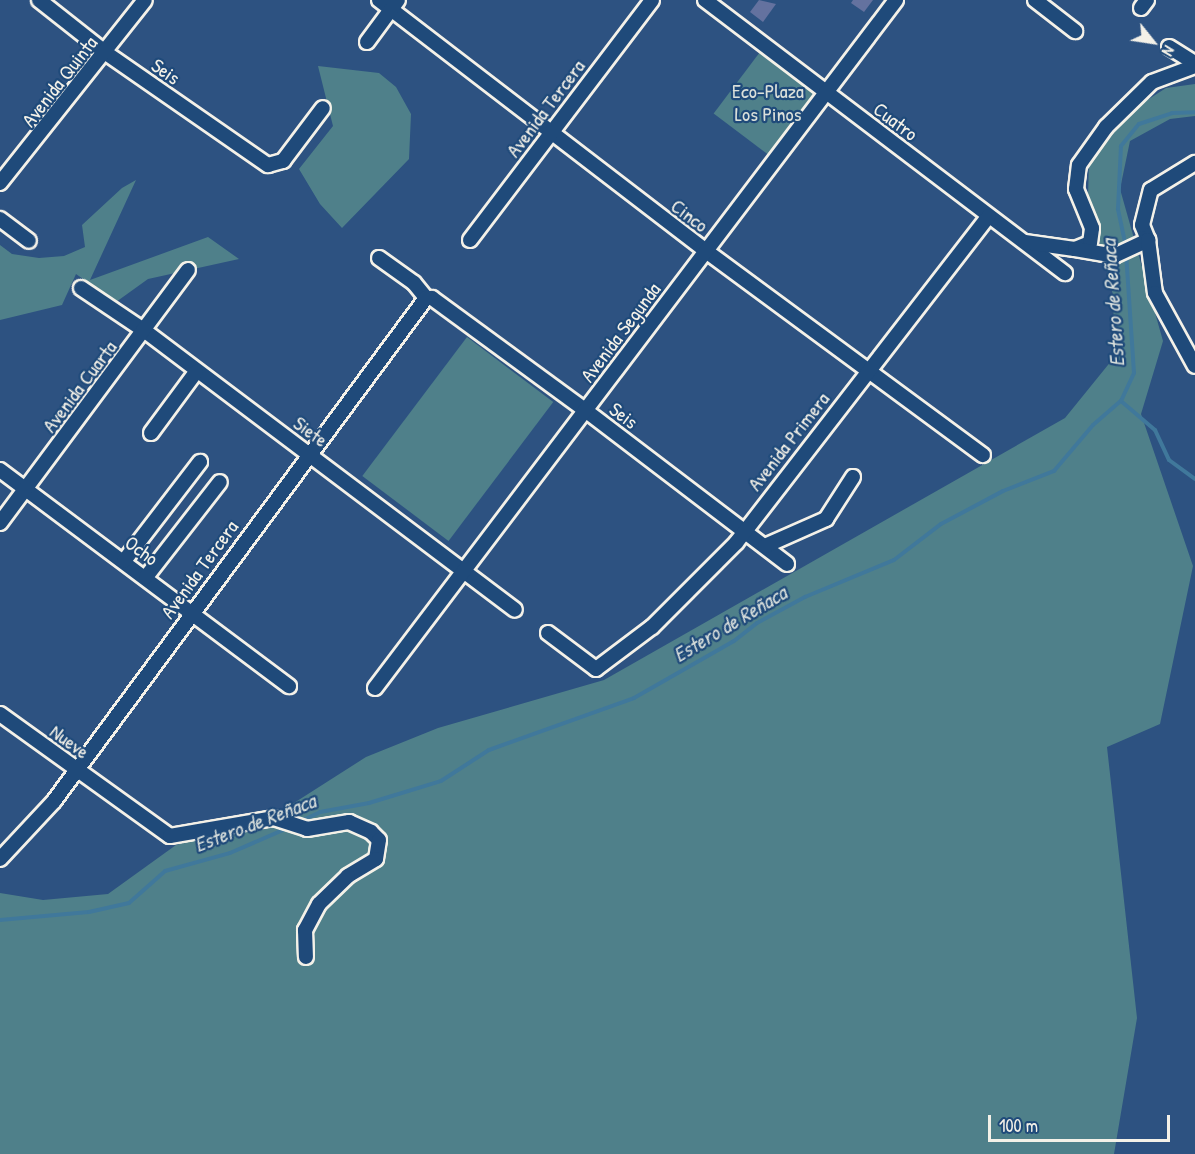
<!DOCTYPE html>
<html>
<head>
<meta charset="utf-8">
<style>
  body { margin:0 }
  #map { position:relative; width:1195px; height:1154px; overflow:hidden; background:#2d5281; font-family:"Patrick Hand",sans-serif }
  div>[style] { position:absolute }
  .green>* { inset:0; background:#4f808a; transform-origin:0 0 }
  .stream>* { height:4px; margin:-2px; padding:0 2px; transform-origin:2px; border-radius:2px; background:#40789b }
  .building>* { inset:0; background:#64729f }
  .roads { filter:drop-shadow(2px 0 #f4f1e8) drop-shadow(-2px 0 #f4f1e8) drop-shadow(0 2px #f4f1e8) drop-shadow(0 -2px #f4f1e8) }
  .minor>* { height:14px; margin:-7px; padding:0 7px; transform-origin:7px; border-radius:7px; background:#1f4a7a }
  span { translate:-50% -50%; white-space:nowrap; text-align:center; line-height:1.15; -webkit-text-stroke:4.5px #1f4a7a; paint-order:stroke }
  .street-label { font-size:20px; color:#f4f1e8 }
  .park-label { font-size:20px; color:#dbe0da }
  .water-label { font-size:21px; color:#d9dfdc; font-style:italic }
  .north { position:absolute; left:1123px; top:12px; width:60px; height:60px; -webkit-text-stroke:4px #1f4a7a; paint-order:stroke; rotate:120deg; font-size:16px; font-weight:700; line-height:24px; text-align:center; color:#f4f1e8 }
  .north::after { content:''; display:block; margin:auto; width:21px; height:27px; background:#f4f1e8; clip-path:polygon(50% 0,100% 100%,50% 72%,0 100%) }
  .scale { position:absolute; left:988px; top:1115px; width:182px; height:27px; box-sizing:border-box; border:3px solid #f4f1e8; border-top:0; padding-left:8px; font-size:18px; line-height:21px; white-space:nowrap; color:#f4f1e8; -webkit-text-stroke:4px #1f4a7a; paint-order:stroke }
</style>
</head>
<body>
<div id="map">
  <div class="green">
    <i style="left:763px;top:48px;width:74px;height:82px;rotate:37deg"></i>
    <i style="clip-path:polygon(318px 66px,379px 73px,396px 87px,411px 114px,409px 159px,342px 228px,320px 204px,299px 169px,333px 126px)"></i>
    <i style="clip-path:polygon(1195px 84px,1195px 116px,1170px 119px,1130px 141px,1120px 189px,1163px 341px,1141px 414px,1193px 566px,1160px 724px,1107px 747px,1137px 1018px,1114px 1154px,0 1154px,0 893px,43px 900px,108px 894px,176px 845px,272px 817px,366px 757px,438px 728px,604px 680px,1065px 418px,1112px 360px,1114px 299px,1088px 197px,1089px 162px,1124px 115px,1166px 88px)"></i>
    <i style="clip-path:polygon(136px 180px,90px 280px,208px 237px,239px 259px,148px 279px,116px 302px,76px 274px,62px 305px,0 320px,0 245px,12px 254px,39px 258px,64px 256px,85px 247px,82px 225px,122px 188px)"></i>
    <i style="left:467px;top:337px;width:108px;height:174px;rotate:37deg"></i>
  </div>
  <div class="stream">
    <i style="left:1126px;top:247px;width:39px;rotate:-102deg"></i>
    <i style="left:1118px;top:209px;width:63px;rotate:-87.3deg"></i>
    <i style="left:1121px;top:146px;width:28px;rotate:-51deg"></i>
    <i style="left:1139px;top:124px;width:35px;rotate:-18deg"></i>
    <i style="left:1172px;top:113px;width:23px;rotate:-2deg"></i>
    <i style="left:1121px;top:401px;width:45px;rotate:40.5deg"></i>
    <i style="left:1155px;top:430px;width:33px;rotate:65deg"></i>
    <i style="left:1169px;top:460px;width:32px;rotate:36deg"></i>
    <i style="left:299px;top:822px;width:23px;rotate:-25deg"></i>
    <i style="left:320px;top:812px;width:50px;rotate:-10.4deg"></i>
    <i style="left:369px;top:803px;width:75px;rotate:-17deg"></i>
    <i style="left:441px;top:781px;width:57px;rotate:-32.9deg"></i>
    <i style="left:489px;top:750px;width:154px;rotate:-19.7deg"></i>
    <i style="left:634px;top:698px;width:115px;rotate:-29.7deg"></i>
    <i style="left:734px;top:641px;width:29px;rotate:-38deg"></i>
    <i style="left:757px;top:623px;width:55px;rotate:-28.4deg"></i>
    <i style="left:805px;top:597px;width:96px;rotate:-22.6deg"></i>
    <i style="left:894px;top:560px;width:59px;rotate:-37.5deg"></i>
    <i style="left:941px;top:524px;width:70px;rotate:-28deg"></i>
    <i style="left:1003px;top:491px;width:55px;rotate:-21.4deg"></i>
    <i style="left:1054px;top:471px;width:60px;rotate:-49.7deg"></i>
    <i style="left:1093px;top:425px;width:37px;rotate:-41deg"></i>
    <i style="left:1121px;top:401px;width:31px;rotate:-65deg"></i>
    <i style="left:1134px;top:373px;width:119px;rotate:-93.8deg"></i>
    <i style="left:0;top:920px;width:89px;rotate:-5.1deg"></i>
    <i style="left:89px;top:912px;width:41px;rotate:-12.7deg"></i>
    <i style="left:129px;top:903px;width:48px;rotate:-41.6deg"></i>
    <i style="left:165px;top:871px;width:67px;rotate:-15.5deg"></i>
    <i style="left:230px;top:853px;width:65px;rotate:-23.4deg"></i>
  </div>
  <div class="building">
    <i style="clip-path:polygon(759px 0,776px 4px,763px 22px,750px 12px)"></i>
    <i style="clip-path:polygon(853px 0,873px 0,864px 12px,851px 3px)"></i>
  </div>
  <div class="roads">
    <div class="minor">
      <i style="left:39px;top:0;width:85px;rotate:38.3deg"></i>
      <i style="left:106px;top:53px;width:197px;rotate:34.7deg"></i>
      <i style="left:268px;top:165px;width:16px;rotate:-15deg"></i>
      <i style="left:283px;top:161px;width:66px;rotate:-53deg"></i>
      <i style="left:379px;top:0;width:412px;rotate:37.5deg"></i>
      <i style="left:706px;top:251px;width:344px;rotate:36.4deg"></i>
      <i style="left:705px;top:0;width:452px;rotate:37.2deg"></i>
      <i style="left:1035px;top:0;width:51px;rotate:37.8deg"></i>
      <i style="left:1141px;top:8px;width:10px;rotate:-53deg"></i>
      <i style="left:367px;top:42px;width:52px;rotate:-53.6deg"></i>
      <i style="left:1169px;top:47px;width:31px;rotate:32deg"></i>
      <i style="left:0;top:183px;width:233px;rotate:-51.6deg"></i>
      <i style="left:0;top:219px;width:36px;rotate:37deg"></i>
      <i style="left:470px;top:240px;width:301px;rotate:-52.8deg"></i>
      <i style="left:1148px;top:240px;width:16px;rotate:-112deg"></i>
      <i style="left:1142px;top:225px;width:36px;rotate:-76deg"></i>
      <i style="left:1151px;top:190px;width:52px;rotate:-31.5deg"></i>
      <i style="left:1025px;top:242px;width:50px;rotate:8deg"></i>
      <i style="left:1075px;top:249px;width:16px;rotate:-22deg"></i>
      <i style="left:1090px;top:243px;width:15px;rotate:-82deg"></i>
      <i style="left:1092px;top:228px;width:42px;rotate:-112.3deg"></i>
      <i style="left:1076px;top:189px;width:24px;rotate:-83deg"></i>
      <i style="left:1079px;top:165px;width:47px;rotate:-54.6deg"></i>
      <i style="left:1106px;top:127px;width:64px;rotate:-44.4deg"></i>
      <i style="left:1152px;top:82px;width:46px;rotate:-20.4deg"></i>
      <i style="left:1075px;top:249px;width:40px;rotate:10deg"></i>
      <i style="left:1114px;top:256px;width:38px;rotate:-25deg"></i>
      <i style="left:1148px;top:240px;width:53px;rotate:82.5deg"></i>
      <i style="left:1155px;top:293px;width:83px;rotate:61.3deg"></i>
      <i style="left:379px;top:258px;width:43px;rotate:35.5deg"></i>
      <i style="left:414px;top:283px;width:19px;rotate:51deg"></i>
      <i style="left:426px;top:298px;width:6px"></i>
      <i style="left:432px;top:298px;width:190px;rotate:36.2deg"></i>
      <i style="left:585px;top:410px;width:254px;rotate:37.3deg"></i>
      <i style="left:81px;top:288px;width:77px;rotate:33.9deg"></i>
      <i style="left:145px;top:331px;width:463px;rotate:37deg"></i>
      <i style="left:151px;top:433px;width:76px;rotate:-53.6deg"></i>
      <i style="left:0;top:470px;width:361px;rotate:36.8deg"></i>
      <i style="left:0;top:523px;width:315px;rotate:-53.4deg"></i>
      <i style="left:765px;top:546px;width:67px;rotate:-23.9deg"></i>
      <i style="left:826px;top:519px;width:50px;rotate:-57.3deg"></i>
      <i style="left:124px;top:561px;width:125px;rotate:-52.5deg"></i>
      <i style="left:146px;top:577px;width:120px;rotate:-52.1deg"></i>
      <i style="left:548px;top:633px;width:60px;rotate:36.9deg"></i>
      <i style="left:596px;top:669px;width:70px;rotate:-36.9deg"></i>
      <i style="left:652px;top:627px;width:119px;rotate:-45deg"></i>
      <i style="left:736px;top:543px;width:413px;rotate:-52.3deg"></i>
      <i style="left:375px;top:688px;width:863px;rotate:-52.86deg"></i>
      <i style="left:0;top:714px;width:209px;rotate:35.7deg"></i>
      <i style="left:170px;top:836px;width:106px;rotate:-9.8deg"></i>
      <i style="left:274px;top:818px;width:35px;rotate:18deg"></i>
      <i style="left:307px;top:829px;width:43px;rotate:-9.5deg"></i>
      <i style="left:349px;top:822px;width:24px;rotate:24deg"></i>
      <i style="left:371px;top:832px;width:11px;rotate:45deg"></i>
      <i style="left:379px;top:840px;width:19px;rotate:99deg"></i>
      <i style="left:376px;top:859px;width:33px;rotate:149deg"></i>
      <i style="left:348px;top:876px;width:40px;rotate:136deg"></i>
      <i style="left:319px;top:904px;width:30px;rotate:118deg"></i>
      <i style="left:305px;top:930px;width:27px;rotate:88deg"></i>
      <i style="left:0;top:859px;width:79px;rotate:-47deg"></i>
      <i style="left:54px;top:801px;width:626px;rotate:-53.51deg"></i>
    </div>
  </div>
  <div class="street-label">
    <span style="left:166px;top:71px;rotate:35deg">Seis</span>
    <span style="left:59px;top:81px;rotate:-52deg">Avenida Quinta</span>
    <span style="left:545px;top:108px;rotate:-53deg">Avenida Tercera</span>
    <span style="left:896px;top:121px;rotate:37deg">Cuatro</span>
    <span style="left:690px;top:215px;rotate:37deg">Cinco</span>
    <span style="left:620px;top:332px;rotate:-53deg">Avenida Segunda</span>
    <span style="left:79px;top:386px;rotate:-53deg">Avenida Cuarta</span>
    <span style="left:624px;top:415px;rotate:37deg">Seis</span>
    <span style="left:311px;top:431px;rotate:36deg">Siete</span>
    <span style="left:788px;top:441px;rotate:-52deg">Avenida Primera</span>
    <span style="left:142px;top:550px;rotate:36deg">Ocho</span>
    <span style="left:199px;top:569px;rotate:-54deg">Avenida Tercera</span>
    <span style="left:70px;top:741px;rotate:36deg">Nueve</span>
  </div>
  <div class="park-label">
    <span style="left:768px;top:102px">Eco-Plaza<br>Los Pinos</span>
  </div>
  <div class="water-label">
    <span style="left:1113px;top:303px;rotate:-94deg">Estero de Reñaca</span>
    <span style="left:730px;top:624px;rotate:-31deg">Estero de Reñaca</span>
    <span style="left:255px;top:823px;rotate:-21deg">Estero de Reñaca</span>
  </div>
  <div class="north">N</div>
  <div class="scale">100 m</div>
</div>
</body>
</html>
